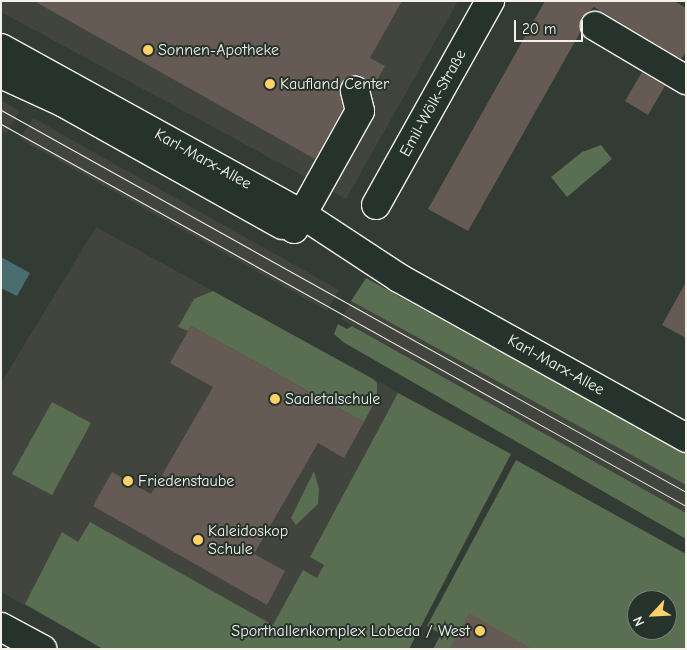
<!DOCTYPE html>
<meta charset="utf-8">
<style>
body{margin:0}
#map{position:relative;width:687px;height:650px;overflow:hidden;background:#333b35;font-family:"Comic Neue",sans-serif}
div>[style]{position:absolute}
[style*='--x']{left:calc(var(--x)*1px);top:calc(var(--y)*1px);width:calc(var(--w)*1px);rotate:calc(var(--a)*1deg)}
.built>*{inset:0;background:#42443e}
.green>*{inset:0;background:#5a6e51}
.water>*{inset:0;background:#4a6d70}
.building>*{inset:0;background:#665a54}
.roads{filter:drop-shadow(1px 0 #f4f1e8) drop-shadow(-1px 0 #f4f1e8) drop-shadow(0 1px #f4f1e8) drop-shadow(0 -1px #f4f1e8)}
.minor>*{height:28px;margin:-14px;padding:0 14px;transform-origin:14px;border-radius:14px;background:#26332d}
.tram>*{height:1px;margin:-0.5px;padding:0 0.5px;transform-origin:0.5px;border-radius:0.5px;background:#f4f1e8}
.dots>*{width:14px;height:14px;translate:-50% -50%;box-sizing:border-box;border:2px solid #26332d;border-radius:50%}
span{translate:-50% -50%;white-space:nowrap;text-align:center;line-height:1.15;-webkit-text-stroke:4px #26332d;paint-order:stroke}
.poi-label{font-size:16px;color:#f4f1e8}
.left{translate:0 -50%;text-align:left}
.right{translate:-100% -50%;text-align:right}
.street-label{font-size:16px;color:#f4f1e8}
.frame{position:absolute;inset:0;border:2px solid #f4f1e8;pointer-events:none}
.north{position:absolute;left:627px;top:590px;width:50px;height:50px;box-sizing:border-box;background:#26332d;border:1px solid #787f78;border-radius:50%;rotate:245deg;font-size:14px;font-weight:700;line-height:20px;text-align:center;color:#f4f1e8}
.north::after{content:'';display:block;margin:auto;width:18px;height:22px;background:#ffd166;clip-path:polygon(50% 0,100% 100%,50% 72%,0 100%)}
.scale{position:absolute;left:514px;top:20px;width:69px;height:22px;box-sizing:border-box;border:2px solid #f4f1e8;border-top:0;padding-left:6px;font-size:15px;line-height:18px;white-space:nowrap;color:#f4f1e8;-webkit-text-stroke:4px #26332d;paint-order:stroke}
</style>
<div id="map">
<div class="built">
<div style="clip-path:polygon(1px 1px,458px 1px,346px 199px,1px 12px)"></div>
<div style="clip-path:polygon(1px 100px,20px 111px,6px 134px,1px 131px)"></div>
<div style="clip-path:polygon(33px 118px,339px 290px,327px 311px,20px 139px)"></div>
<div style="clip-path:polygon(96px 227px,511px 454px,409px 649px,103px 649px,1px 592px,1px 383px)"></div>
<div style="clip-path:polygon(351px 301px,686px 485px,686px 513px,341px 319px)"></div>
</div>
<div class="green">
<div style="clip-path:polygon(601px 145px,612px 159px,567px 197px,551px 177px,582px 152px)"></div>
<div style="clip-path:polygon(366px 278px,686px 454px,686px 485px,351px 301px)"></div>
<div style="clip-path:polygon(213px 291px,373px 379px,377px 383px,377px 397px,364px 422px,191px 326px,188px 331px,178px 327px,194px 299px)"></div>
<div style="clip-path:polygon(338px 324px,347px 329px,352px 326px,686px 513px,686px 539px,343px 342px,334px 334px)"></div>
<div style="clip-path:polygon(398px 393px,511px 454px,409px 649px,103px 649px,25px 604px,62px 532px,78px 542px,90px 522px,273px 625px,303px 570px,317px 578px,324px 565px,310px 557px)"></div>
<div style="clip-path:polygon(52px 402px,91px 423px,52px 495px,12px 474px)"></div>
<div style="clip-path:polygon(evenodd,516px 460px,686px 554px,686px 649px,433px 649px,441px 634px,427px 626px,516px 460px,637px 600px,667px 600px,667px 630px,637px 630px,637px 600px)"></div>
<div style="clip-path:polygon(314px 471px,319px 489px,318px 504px,296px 525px,291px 518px)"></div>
</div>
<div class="water">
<div style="clip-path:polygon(1px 257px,30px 273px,17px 296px,1px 288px)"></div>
</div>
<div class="building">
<div style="clip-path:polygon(34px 1px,402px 1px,370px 58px,385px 66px,373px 87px,359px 76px,344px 80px,340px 87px,343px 109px,315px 159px)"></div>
<div style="clip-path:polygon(545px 1px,674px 1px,686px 8px,686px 52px,681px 59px,594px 7px,587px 13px,581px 18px,581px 31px,468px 231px,428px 209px)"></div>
<div style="clip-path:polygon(642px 72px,665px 86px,648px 115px,625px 101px)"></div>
<div style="clip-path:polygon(686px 282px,686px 338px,662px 325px)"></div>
<div style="clip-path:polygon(191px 326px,364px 422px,344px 458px,318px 443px,254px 554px,285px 571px,267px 605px,93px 506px,112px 472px,151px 494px,213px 387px,170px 363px)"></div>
<div style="clip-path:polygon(469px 613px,532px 649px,449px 649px)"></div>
</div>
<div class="roads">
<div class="minor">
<div style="--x:595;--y:26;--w:106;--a:30.7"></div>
<div style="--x:1;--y:48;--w:345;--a:28.9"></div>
<div style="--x:303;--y:215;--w:115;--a:33.3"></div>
<div style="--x:399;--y:278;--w:329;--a:29.1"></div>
<div style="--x:1;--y:74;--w:69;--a:24.7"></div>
<div style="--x:64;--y:103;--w:250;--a:29.2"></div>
<div style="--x:376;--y:205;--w:234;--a:-60.8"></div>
<div style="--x:294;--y:229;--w:135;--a:-60.8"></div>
<div style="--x:360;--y:111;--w:21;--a:-104"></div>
<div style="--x:1;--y:627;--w:47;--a:28.2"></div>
</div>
</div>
<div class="tram">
<div style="--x:1;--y:110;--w:784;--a:29.15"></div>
<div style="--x:1;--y:124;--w:784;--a:29.15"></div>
</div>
<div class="dots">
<div style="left:148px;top:50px;background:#ffd166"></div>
<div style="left:270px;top:84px;background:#ffd166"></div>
<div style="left:275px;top:399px;background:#ffd166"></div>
<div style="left:128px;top:481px;background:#ffd166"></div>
<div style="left:198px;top:540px;background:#ffd166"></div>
<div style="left:480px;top:631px;background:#ffd166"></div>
</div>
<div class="poi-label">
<span class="left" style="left:158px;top:50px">Sonnen-Apotheke</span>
<span class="left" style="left:280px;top:84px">Kaufland Center</span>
<span class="left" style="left:285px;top:399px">Saaletalschule</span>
<span class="left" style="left:138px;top:481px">Friedenstaube</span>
<span class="left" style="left:208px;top:540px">Kaleidoskop<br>Schule</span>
<span class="right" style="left:470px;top:631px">Sporthallenkomplex Lobeda / West</span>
</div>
<div class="street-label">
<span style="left:433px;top:103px;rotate:-61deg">Emil-Wölk-Straße</span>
<span style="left:203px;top:159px;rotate:29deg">Karl-Marx-Allee</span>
<span style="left:556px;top:365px;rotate:29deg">Karl-Marx-Allee</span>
</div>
<div class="frame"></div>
<div class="north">N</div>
<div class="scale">20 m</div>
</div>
